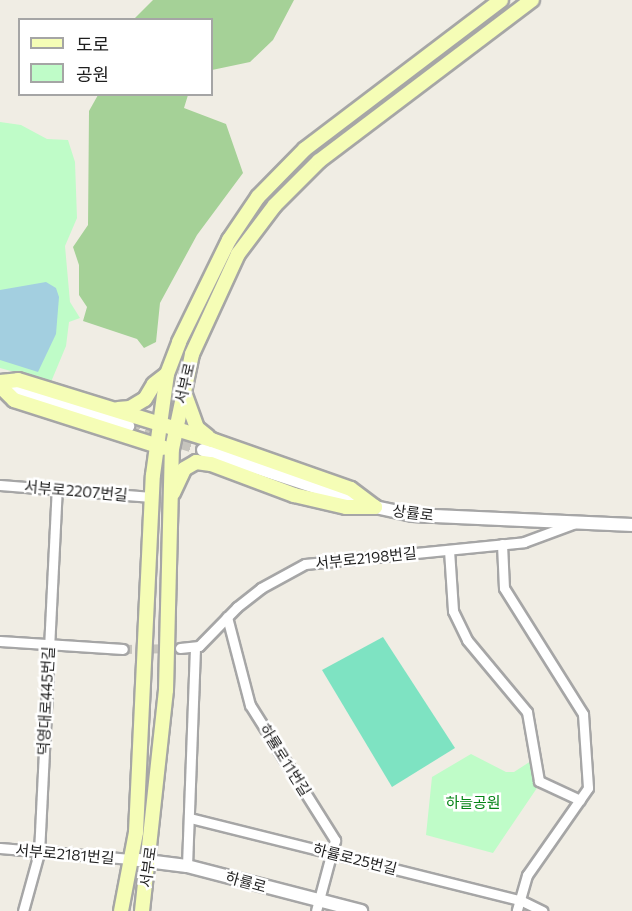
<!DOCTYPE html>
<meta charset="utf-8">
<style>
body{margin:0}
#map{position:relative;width:632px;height:911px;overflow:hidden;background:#f0ede4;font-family:Commissioner,"Noto Sans KR",sans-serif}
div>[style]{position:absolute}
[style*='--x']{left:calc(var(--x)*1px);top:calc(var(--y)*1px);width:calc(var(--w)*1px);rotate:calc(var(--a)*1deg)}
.forest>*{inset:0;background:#a5d197}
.park>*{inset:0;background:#bffcc8}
.pitch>*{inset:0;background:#7ee3c2}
.water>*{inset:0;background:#a3cfe0}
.minor-tunnel>*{height:9px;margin-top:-4.5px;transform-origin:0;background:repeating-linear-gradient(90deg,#c6c4bd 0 9px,transparent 0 13.5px)}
.tertiary-tunnel>*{height:12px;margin-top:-6px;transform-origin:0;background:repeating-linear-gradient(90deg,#c6c4bd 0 12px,transparent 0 18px)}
.roads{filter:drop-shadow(2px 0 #a6a6a6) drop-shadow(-2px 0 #a6a6a6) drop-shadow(0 2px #a6a6a6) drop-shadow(0 -2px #a6a6a6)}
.minor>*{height:9px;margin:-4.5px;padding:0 4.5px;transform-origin:4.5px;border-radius:4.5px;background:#fff}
.tertiary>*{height:12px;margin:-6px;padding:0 6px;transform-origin:6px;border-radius:6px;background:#fff}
.secondary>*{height:14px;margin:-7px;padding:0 7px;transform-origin:7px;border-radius:7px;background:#f5fdb6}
span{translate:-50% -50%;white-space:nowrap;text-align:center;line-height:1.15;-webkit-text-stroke:5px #fff;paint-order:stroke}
.street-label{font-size:15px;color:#1f1f1f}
.park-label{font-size:15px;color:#068417}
.legend{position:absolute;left:18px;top:18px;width:195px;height:78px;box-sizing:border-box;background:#fff;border:2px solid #a5a5a5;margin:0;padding:8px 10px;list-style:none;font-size:18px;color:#1f1f1f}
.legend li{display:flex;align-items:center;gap:12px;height:30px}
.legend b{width:30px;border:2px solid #a5a5a5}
</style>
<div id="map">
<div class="forest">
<div style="clip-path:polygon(153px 0,294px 0,273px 40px,250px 62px,212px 70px,212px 20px,134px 19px)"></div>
<div style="clip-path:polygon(98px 95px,188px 95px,184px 108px,226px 124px,243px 173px,197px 235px,160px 303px,156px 342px,144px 348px,137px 339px,83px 321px,87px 307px,79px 295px,79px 265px,73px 247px,88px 225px,89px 111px)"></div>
</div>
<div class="park">
<div style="clip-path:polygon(0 122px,21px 125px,47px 139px,68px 140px,75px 162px,77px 218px,65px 246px,70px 302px,80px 318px,69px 322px,66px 346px,51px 382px,0 368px)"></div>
<div style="clip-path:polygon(471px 754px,506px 772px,514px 772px,531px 761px,539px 785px,493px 853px,426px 835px,432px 777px)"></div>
</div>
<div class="pitch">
<div style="clip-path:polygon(383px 637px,455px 748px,392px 787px,322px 670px)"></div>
</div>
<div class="water">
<div style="clip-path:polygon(46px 282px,56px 288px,59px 297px,56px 334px,38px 372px,0 360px,0 290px)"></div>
</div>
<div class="minor-tunnel">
<div style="--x:123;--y:649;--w:57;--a:-1"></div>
</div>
<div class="tertiary-tunnel">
<div style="--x:128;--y:426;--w:79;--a:17.7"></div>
</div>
<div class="roads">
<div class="minor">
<div style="--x:0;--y:485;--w:152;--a:4.5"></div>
<div style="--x:502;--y:544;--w:44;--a:87.4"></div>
<div style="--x:504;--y:588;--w:149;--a:57.9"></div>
<div style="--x:583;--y:714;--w:74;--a:86.1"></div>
<div style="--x:588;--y:788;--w:106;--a:125"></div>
<div style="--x:527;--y:875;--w:37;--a:106"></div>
<div style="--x:449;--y:550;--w:61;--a:86.2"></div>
<div style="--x:453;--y:611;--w:32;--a:64"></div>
<div style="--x:467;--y:640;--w:94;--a:50.2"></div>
<div style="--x:527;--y:712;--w:70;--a:80.1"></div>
<div style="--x:539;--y:781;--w:45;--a:24.9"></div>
<div style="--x:227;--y:617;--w:91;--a:75.4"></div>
<div style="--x:250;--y:705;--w:160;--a:57.8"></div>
<div style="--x:335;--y:840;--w:73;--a:105"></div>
<div style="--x:0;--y:641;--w:123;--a:3.7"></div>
<div style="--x:180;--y:648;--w:19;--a:-6"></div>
<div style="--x:199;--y:646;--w:54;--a:-45.7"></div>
<div style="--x:237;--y:607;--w:31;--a:-38"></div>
<div style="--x:261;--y:588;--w:50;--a:-28.6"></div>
<div style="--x:305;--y:564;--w:220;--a:-5.7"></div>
<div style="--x:524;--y:542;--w:54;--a:-20.4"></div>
<div style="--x:190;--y:818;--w:340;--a:14"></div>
<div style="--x:520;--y:900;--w:25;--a:26"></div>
<div style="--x:0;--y:848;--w:131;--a:4.8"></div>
<div style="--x:187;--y:866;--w:218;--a:-87.9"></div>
<div style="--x:23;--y:911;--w:60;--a:-74.6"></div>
<div style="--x:39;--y:853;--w:364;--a:-87.2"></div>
</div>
<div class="tertiary">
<div style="--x:0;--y:384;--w:135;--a:18.2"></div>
<div style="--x:203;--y:450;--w:181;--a:18.3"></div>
<div style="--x:375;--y:507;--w:39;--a:12"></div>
<div style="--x:413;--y:515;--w:219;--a:2.6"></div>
<div style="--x:131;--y:859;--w:56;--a:7.1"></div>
<div style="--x:187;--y:866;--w:180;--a:14.5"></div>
</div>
<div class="secondary">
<div style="--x:0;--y:382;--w:18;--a:-6"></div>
<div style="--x:18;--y:380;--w:203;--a:17.2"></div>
<div style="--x:212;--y:440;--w:147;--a:19.4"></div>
<div style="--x:351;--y:489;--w:30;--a:37"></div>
<div style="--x:0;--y:386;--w:20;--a:45"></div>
<div style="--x:14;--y:400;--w:157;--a:17.7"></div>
<div style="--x:185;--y:395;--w:35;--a:70"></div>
<div style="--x:197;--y:428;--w:14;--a:39"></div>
<div style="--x:118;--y:409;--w:12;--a:-5"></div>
<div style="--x:130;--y:408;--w:17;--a:-31"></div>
<div style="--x:145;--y:399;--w:17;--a:-59"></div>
<div style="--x:154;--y:384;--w:16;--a:-38"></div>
<div style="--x:173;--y:493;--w:26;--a:-65"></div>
<div style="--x:184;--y:469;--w:14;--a:-30"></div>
<div style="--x:196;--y:462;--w:15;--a:8"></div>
<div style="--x:211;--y:464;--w:89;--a:20.5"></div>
<div style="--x:294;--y:495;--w:53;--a:13"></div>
<div style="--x:346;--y:507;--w:29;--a:0"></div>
<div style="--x:121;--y:911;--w:80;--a:-79.2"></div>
<div style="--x:136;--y:832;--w:357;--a:-87.3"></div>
<div style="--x:153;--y:475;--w:102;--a:-82.1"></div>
<div style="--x:167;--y:374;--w:34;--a:-69"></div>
<div style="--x:179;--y:342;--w:114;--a:-63.9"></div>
<div style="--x:229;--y:240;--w:52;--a:-56"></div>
<div style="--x:258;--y:197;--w:67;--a:-45.6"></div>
<div style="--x:305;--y:149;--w:246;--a:-37.2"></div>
<div style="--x:142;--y:911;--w:222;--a:-83.8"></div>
<div style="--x:166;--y:690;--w:241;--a:-88.6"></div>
<div style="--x:172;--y:449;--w:97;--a:-78.1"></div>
<div style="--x:192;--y:354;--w:110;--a:-65.3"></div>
<div style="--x:238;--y:254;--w:61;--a:-52.9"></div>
<div style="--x:275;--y:205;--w:62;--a:-45"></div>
<div style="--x:319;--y:161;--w:267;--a:-37.1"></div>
</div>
</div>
<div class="street-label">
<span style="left:185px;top:383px;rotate:-77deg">서부로</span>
<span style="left:76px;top:491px;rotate:5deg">서부로2207번길</span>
<span style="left:413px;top:513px;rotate:7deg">상률로</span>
<span style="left:366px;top:558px;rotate:-6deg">서부로2198번길</span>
<span style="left:46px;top:701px;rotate:-87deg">덕영대로445번길</span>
<span style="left:285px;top:760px;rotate:58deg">하률로11번길</span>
<span style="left:65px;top:854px;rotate:5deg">서부로2181번길</span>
<span style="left:355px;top:859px;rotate:14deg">하률로25번길</span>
<span style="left:148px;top:867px;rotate:-82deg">서부로</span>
<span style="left:246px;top:882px;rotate:15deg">하률로</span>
</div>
<div class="park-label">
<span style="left:473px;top:803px">하늘공원</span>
</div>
<ul class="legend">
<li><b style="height:8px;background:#f5fdb6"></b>도로</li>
<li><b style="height:16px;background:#bffcc8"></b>공원</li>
</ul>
</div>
